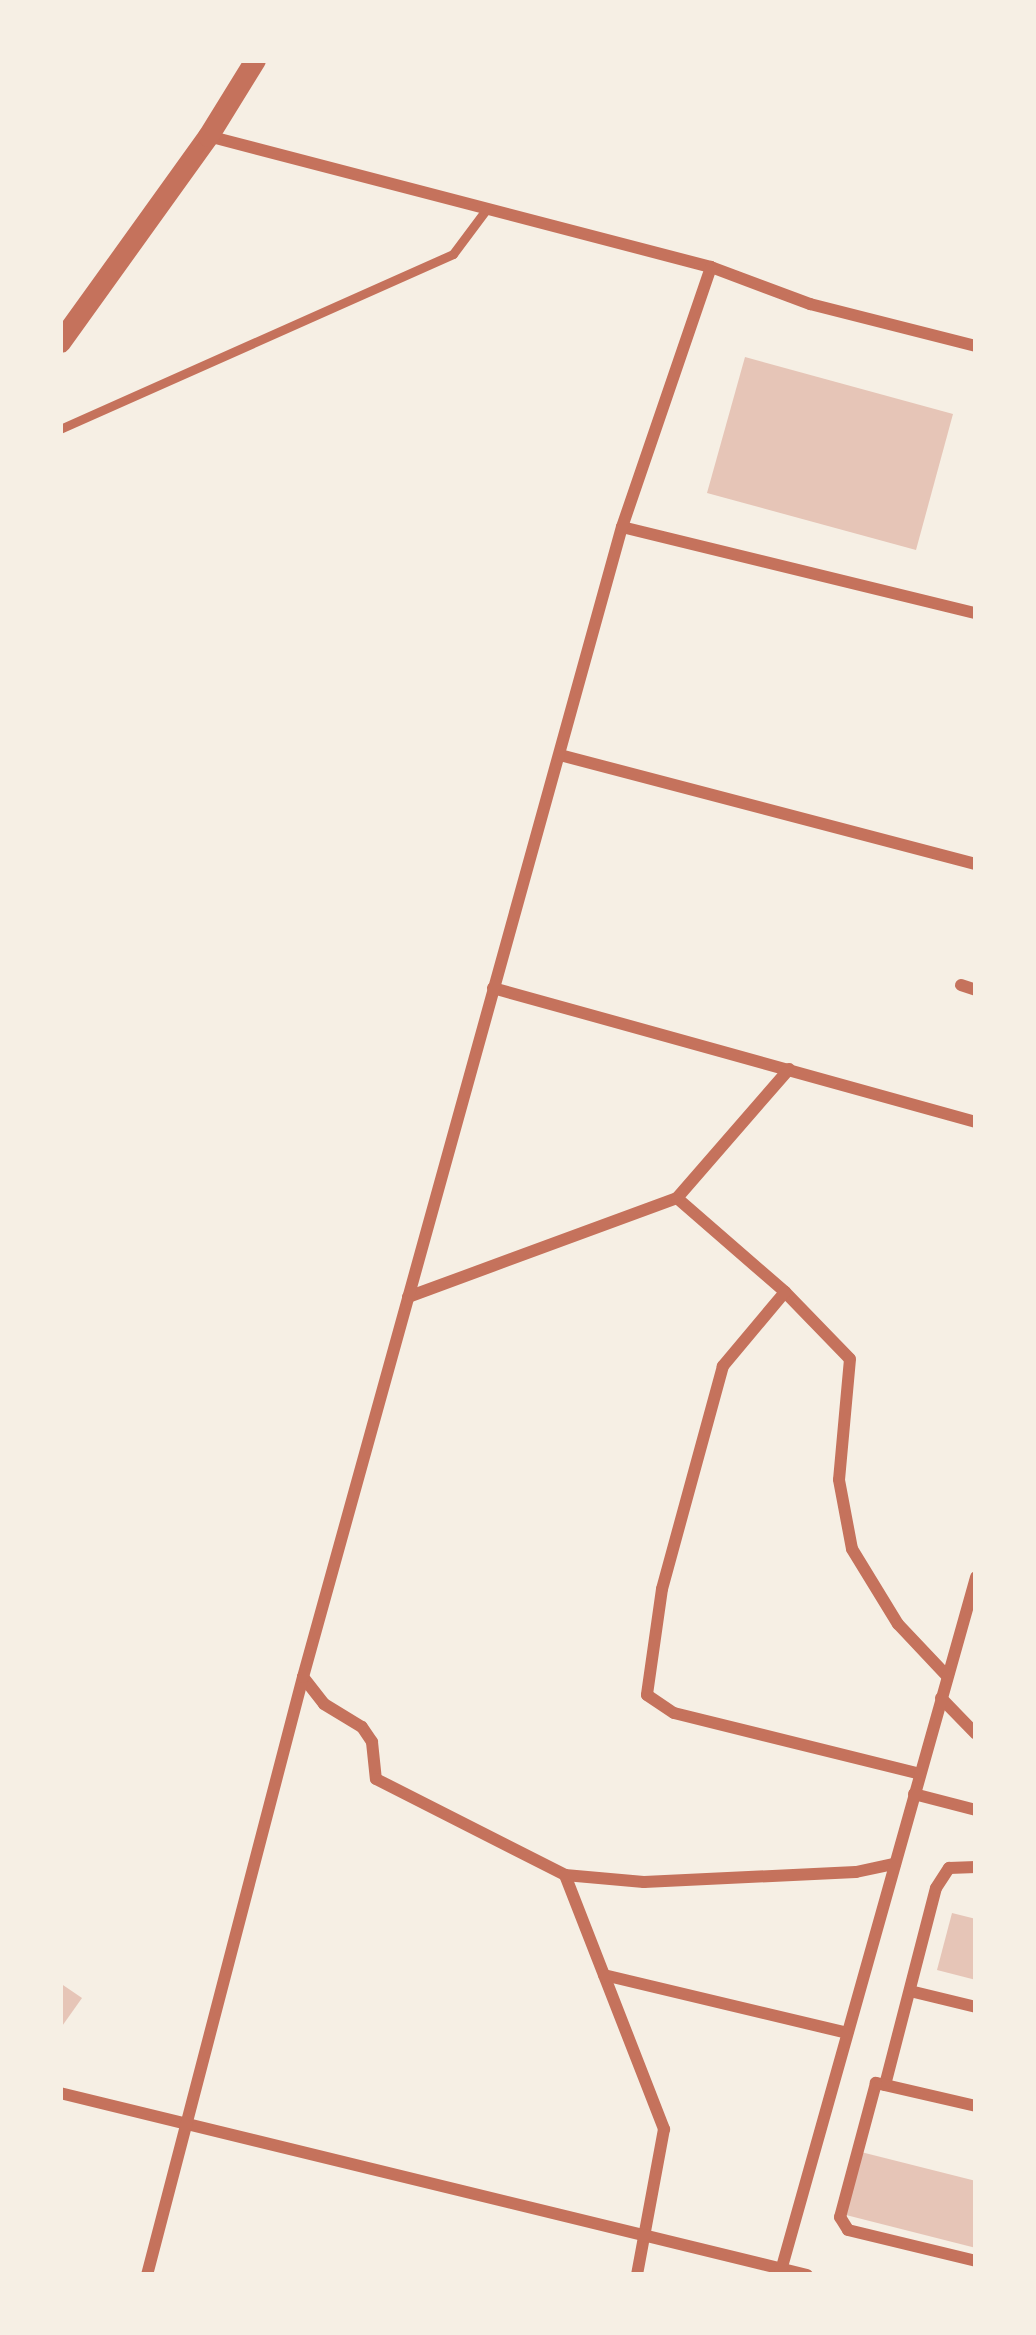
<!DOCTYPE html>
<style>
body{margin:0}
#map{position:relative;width:1036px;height:2335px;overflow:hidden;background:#f6efe4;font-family:"Varela Round",sans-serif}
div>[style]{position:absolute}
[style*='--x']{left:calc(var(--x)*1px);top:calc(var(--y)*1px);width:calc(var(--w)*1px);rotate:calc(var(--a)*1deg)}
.building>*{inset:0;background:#e6c5b7}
.service>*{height:9px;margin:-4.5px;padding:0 4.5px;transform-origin:4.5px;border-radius:4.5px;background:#c5725c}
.minor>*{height:12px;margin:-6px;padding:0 6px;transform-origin:6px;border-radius:6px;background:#c5725c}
.tertiary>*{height:21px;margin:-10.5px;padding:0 10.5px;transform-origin:10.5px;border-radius:10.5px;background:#c5725c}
span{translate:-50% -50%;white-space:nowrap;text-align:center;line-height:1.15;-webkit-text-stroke:9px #f6efe4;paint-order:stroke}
.frame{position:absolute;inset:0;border:63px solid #f6efe4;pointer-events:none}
</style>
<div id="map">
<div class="building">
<div style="clip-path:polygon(745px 357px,953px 414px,916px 550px,707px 493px)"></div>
<div style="clip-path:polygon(952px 1913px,976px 1919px,976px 1980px,937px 1970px)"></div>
<div style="clip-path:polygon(60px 1983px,82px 1998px,60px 2029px)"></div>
<div style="clip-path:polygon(861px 2152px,976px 2181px,976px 2248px,846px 2215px)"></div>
</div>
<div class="service">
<div style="--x:60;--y:429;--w:430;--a:-24"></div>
<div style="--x:453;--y:254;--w:54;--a:-53.3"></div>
</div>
<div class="minor">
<div style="--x:208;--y:136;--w:520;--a:14.6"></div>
<div style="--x:711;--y:267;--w:106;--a:20.5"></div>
<div style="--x:810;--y:304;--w:171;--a:14.2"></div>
<div style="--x:622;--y:527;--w:364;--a:13.7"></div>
<div style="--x:560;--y:755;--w:430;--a:14.7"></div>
<div style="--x:961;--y:985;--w:16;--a:18"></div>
<div style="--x:493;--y:988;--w:501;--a:15.51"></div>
<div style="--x:677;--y:1198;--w:143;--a:41"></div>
<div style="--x:785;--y:1292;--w:93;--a:45.9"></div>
<div style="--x:850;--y:1359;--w:121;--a:95.2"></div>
<div style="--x:839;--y:1480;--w:70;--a:79.3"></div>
<div style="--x:852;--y:1549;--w:88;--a:58.5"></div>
<div style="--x:898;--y:1624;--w:70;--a:46.7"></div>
<div style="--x:785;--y:1292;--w:97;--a:130"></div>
<div style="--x:723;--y:1366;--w:231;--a:105.3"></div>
<div style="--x:662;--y:1589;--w:107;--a:98.1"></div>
<div style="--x:647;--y:1695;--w:32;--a:34"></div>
<div style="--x:674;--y:1713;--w:253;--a:13.9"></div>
<div style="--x:408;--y:1297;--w:287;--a:-20.2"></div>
<div style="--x:677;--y:1198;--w:171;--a:-49"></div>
<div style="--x:303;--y:1677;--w:34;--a:52"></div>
<div style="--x:324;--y:1704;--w:44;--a:31.2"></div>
<div style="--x:362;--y:1727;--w:18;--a:56"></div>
<div style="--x:372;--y:1742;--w:37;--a:84"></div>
<div style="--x:376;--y:1779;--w:212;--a:26.9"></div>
<div style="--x:565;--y:1875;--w:273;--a:68.7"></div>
<div style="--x:664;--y:2129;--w:148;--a:100.5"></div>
<div style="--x:941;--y:1698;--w:50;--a:45.8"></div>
<div style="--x:914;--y:1794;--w:64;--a:14.5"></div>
<div style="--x:565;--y:1875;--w:79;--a:5.1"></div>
<div style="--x:644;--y:1882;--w:212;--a:-2.7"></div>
<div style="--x:856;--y:1872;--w:40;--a:-12"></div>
<div style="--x:604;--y:1975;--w:250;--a:13.4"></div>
<div style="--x:910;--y:1991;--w:68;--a:13.6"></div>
<div style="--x:885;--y:2085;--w:203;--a:-75.5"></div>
<div style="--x:936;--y:1888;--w:24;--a:-57"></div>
<div style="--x:949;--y:1868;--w:27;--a:-2"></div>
<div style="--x:60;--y:2093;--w:769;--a:13.69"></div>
<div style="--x:976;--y:2106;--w:103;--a:-167"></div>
<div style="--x:876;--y:2083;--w:139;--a:105"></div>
<div style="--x:840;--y:2217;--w:15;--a:58"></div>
<div style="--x:848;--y:2230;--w:132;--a:13.6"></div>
<div style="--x:780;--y:2274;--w:724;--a:-74.29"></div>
<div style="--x:147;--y:2275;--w:618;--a:-75.38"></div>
<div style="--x:303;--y:1677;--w:1193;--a:-74.5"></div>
<div style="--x:622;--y:527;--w:275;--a:-71.1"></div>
</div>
<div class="tertiary">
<div style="--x:60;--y:342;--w:254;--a:-54.3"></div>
<div style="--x:208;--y:136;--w:89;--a:-58.3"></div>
</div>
<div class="frame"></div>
</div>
